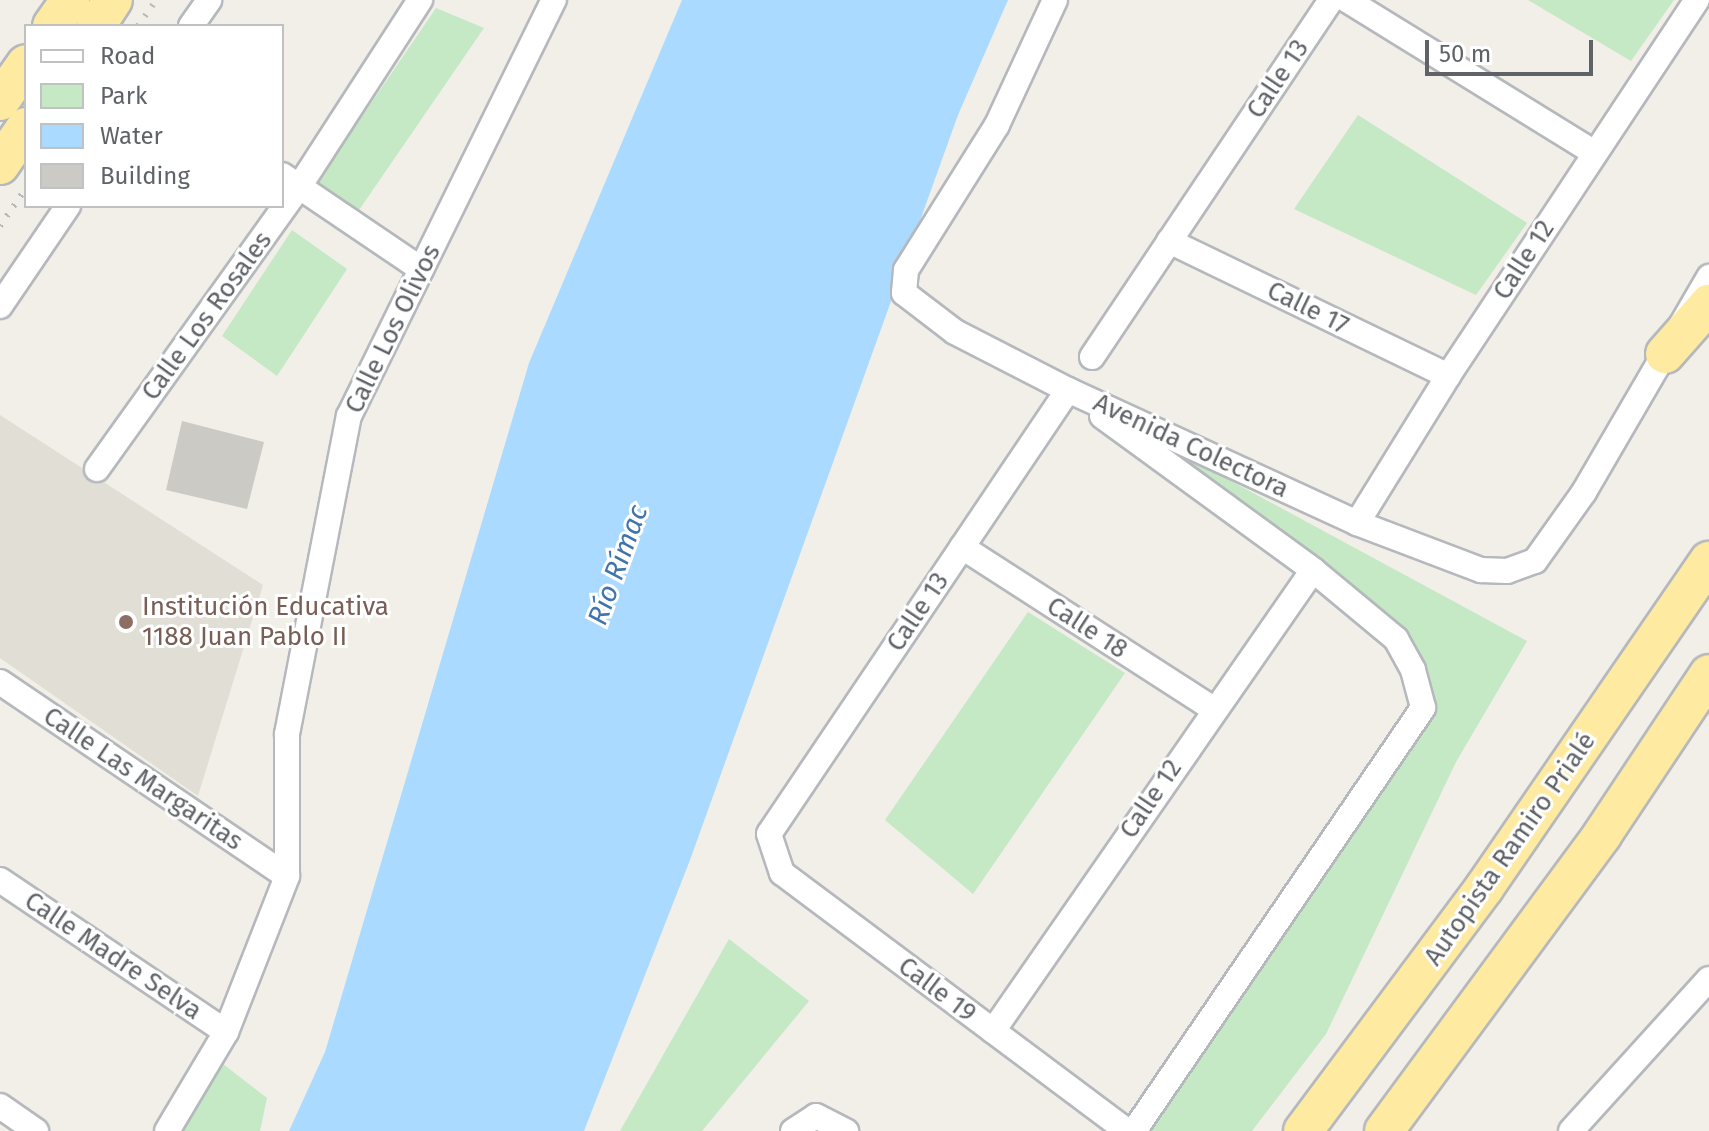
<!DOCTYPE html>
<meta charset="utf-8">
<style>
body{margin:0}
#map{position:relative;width:1709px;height:1131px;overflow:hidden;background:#f1efe8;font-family:"Fira Sans",sans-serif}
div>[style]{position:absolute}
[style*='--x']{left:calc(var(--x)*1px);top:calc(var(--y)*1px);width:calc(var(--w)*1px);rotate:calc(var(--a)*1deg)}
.education>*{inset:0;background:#e1ded6}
.green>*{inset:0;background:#c5e8c5}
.water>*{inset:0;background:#aadaff}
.building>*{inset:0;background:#cccac5}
.roads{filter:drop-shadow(2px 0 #b5b8bc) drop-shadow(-2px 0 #b5b8bc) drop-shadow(0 2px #b5b8bc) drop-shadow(0 -2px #b5b8bc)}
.minor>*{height:24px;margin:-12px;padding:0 12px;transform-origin:12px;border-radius:12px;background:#fff}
.trunk>*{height:38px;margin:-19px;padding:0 19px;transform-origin:19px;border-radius:19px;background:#feeaa1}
.rail>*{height:6px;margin-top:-3px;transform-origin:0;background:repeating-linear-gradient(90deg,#b6b7b8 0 2px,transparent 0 12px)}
.dots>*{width:22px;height:22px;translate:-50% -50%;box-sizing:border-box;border:4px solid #fff;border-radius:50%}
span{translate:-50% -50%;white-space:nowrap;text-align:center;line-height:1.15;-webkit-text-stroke:6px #fff;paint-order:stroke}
.street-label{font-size:26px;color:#5f6368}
.education-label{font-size:26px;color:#785e54}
.left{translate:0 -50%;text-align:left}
.water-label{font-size:28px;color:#4174aa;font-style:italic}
.legend{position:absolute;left:24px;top:24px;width:260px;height:184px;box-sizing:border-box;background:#fff;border:2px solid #bfc1c3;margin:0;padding:10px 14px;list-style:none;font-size:24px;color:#5f6368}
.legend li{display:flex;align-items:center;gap:16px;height:40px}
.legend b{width:40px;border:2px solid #bfc1c3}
.scale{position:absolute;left:1425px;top:40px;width:168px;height:36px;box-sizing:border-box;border:4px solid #5f6368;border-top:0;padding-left:10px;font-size:24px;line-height:28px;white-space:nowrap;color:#5f6368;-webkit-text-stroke:6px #fff;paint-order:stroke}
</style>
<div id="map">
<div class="education">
<div style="clip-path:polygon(0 415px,263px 585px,198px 796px,0 658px)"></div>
</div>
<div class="green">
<div style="clip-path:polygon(1528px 0,1674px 0,1631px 61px)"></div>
<div style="clip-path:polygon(436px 8px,484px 28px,357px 213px,316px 184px)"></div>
<div style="clip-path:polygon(1358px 115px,1527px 223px,1476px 295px,1294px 209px)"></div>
<div style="clip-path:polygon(292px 230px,347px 269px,277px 376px,222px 336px)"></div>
<div style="clip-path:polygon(1146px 435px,1527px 641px,1456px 762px,1326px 1034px,1252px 1131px,1147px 1131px,1412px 748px,1432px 708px,1421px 669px)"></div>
<div style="clip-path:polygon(1028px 612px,1125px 673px,973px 894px,885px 820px)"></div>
<div style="clip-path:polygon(729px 939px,809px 1001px,702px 1131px,620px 1131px)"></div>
<div style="clip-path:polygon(218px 1060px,267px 1098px,260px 1131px,176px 1131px)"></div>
</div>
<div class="water">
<div style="clip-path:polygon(682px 0,1008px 0,958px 115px,690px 860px,584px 1131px,289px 1131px,325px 1052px,529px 363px)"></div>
</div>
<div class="building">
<div style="clip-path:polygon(182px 421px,264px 442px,247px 509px,166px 490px)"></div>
</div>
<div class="roads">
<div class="minor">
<div style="--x:1055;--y:0;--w:138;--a:114.9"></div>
<div style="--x:997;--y:125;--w:171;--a:122.1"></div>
<div style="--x:906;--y:270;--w:23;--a:95"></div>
<div style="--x:904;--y:293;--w:64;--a:37.4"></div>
<div style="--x:955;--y:332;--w:127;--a:27.2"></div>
<div style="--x:1068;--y:390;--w:318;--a:24.7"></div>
<div style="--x:1357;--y:523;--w:133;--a:20.8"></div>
<div style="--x:1481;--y:570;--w:26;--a:2"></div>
<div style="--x:1507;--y:571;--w:30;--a:-20"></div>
<div style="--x:1535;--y:561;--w:85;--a:-54.6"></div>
<div style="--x:1584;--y:492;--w:249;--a:-59.8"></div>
<div style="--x:1347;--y:0;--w:291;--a:31.7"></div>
<div style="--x:191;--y:26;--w:32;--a:-55"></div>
<div style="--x:282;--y:175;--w:168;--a:34.1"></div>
<div style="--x:1169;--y:241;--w:310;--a:25.8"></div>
<div style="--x:0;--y:306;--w:121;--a:-55.8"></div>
<div style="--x:1092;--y:357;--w:430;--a:-56.2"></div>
<div style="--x:1068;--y:390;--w:535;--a:123.96"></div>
<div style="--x:769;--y:834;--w:41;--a:71.6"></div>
<div style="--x:782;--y:873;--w:431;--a:36.8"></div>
<div style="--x:1102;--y:416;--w:261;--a:36.1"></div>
<div style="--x:1313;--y:570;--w:108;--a:39.7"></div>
<div style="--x:1396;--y:639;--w:35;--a:61"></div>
<div style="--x:1413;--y:670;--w:39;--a:75"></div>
<div style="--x:1423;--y:708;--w:512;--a:124.34"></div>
<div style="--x:97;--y:469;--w:347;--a:-54.4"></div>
<div style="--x:299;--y:187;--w:223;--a:-57.1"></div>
<div style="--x:1357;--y:523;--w:173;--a:-58.2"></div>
<div style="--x:1448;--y:376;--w:451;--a:-56.5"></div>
<div style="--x:962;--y:547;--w:297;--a:32.8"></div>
<div style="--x:0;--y:682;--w:346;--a:34.1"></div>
<div style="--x:0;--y:880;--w:272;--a:33.9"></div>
<div style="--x:993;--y:1031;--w:561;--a:-55.23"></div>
<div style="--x:0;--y:1106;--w:44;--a:34.8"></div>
<div style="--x:167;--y:1131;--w:115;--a:-59.2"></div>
<div style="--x:226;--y:1032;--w:168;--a:-68.6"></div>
<div style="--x:287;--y:876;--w:142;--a:-90"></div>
<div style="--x:287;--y:734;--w:324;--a:-79"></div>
<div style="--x:349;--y:416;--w:464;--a:-63.8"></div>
<div style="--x:793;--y:1131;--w:27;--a:-33"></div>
<div style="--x:816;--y:1116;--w:34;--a:27"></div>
<div style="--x:1571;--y:1131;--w:205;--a:-47.8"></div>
</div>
<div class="trunk">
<div style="--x:52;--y:26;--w:32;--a:-55"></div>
<div style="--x:96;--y:26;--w:31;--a:-57"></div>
<div style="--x:0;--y:101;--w:45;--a:-54.9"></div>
<div style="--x:0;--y:165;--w:46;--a:-55.6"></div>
<div style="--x:1665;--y:354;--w:67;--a:-48.7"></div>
<div style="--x:1303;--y:1131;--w:303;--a:-53.3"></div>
<div style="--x:1484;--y:888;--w:397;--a:-55.5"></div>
<div style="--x:1384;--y:1131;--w:368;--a:-53.6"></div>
<div style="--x:1602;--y:835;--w:193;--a:-56.4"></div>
</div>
</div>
<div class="rail">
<div style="--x:138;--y:26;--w:32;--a:-55"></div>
<div style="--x:0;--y:226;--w:46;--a:-55.6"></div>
</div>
<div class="dots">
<div style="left:126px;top:622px;background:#8d6e63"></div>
</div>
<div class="street-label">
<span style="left:1278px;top:79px;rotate:-56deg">Calle 13</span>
<span style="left:1524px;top:260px;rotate:-57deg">Calle 12</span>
<span style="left:1308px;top:308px;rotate:26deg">Calle 17</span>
<span style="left:207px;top:316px;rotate:-54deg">Calle Los Rosales</span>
<span style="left:393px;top:329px;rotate:-64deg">Calle Los Olivos</span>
<span style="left:1191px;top:446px;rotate:25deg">Avenida Colectora</span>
<span style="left:918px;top:612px;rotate:-56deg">Calle 13</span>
<span style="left:1087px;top:628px;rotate:33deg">Calle 18</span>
<span style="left:143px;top:779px;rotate:34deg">Calle Las Margaritas</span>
<span style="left:1151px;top:799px;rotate:-56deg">Calle 12</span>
<span style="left:1510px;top:849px;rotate:-55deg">Autopista Ramiro Prialé</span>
<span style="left:113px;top:956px;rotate:34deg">Calle Madre Selva</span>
<span style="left:937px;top:990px;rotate:37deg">Calle 19</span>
</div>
<div class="education-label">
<span class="left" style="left:142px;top:622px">Institución Educativa<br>1188 Juan Pablo II</span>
</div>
<div class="water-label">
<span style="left:618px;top:565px;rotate:-70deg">Río Rímac</span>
</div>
<ul class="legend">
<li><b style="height:10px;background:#fff"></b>Road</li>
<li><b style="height:22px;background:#c5e8c5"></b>Park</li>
<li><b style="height:22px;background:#aadaff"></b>Water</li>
<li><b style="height:22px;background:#cccac5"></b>Building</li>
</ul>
<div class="scale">50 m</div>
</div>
